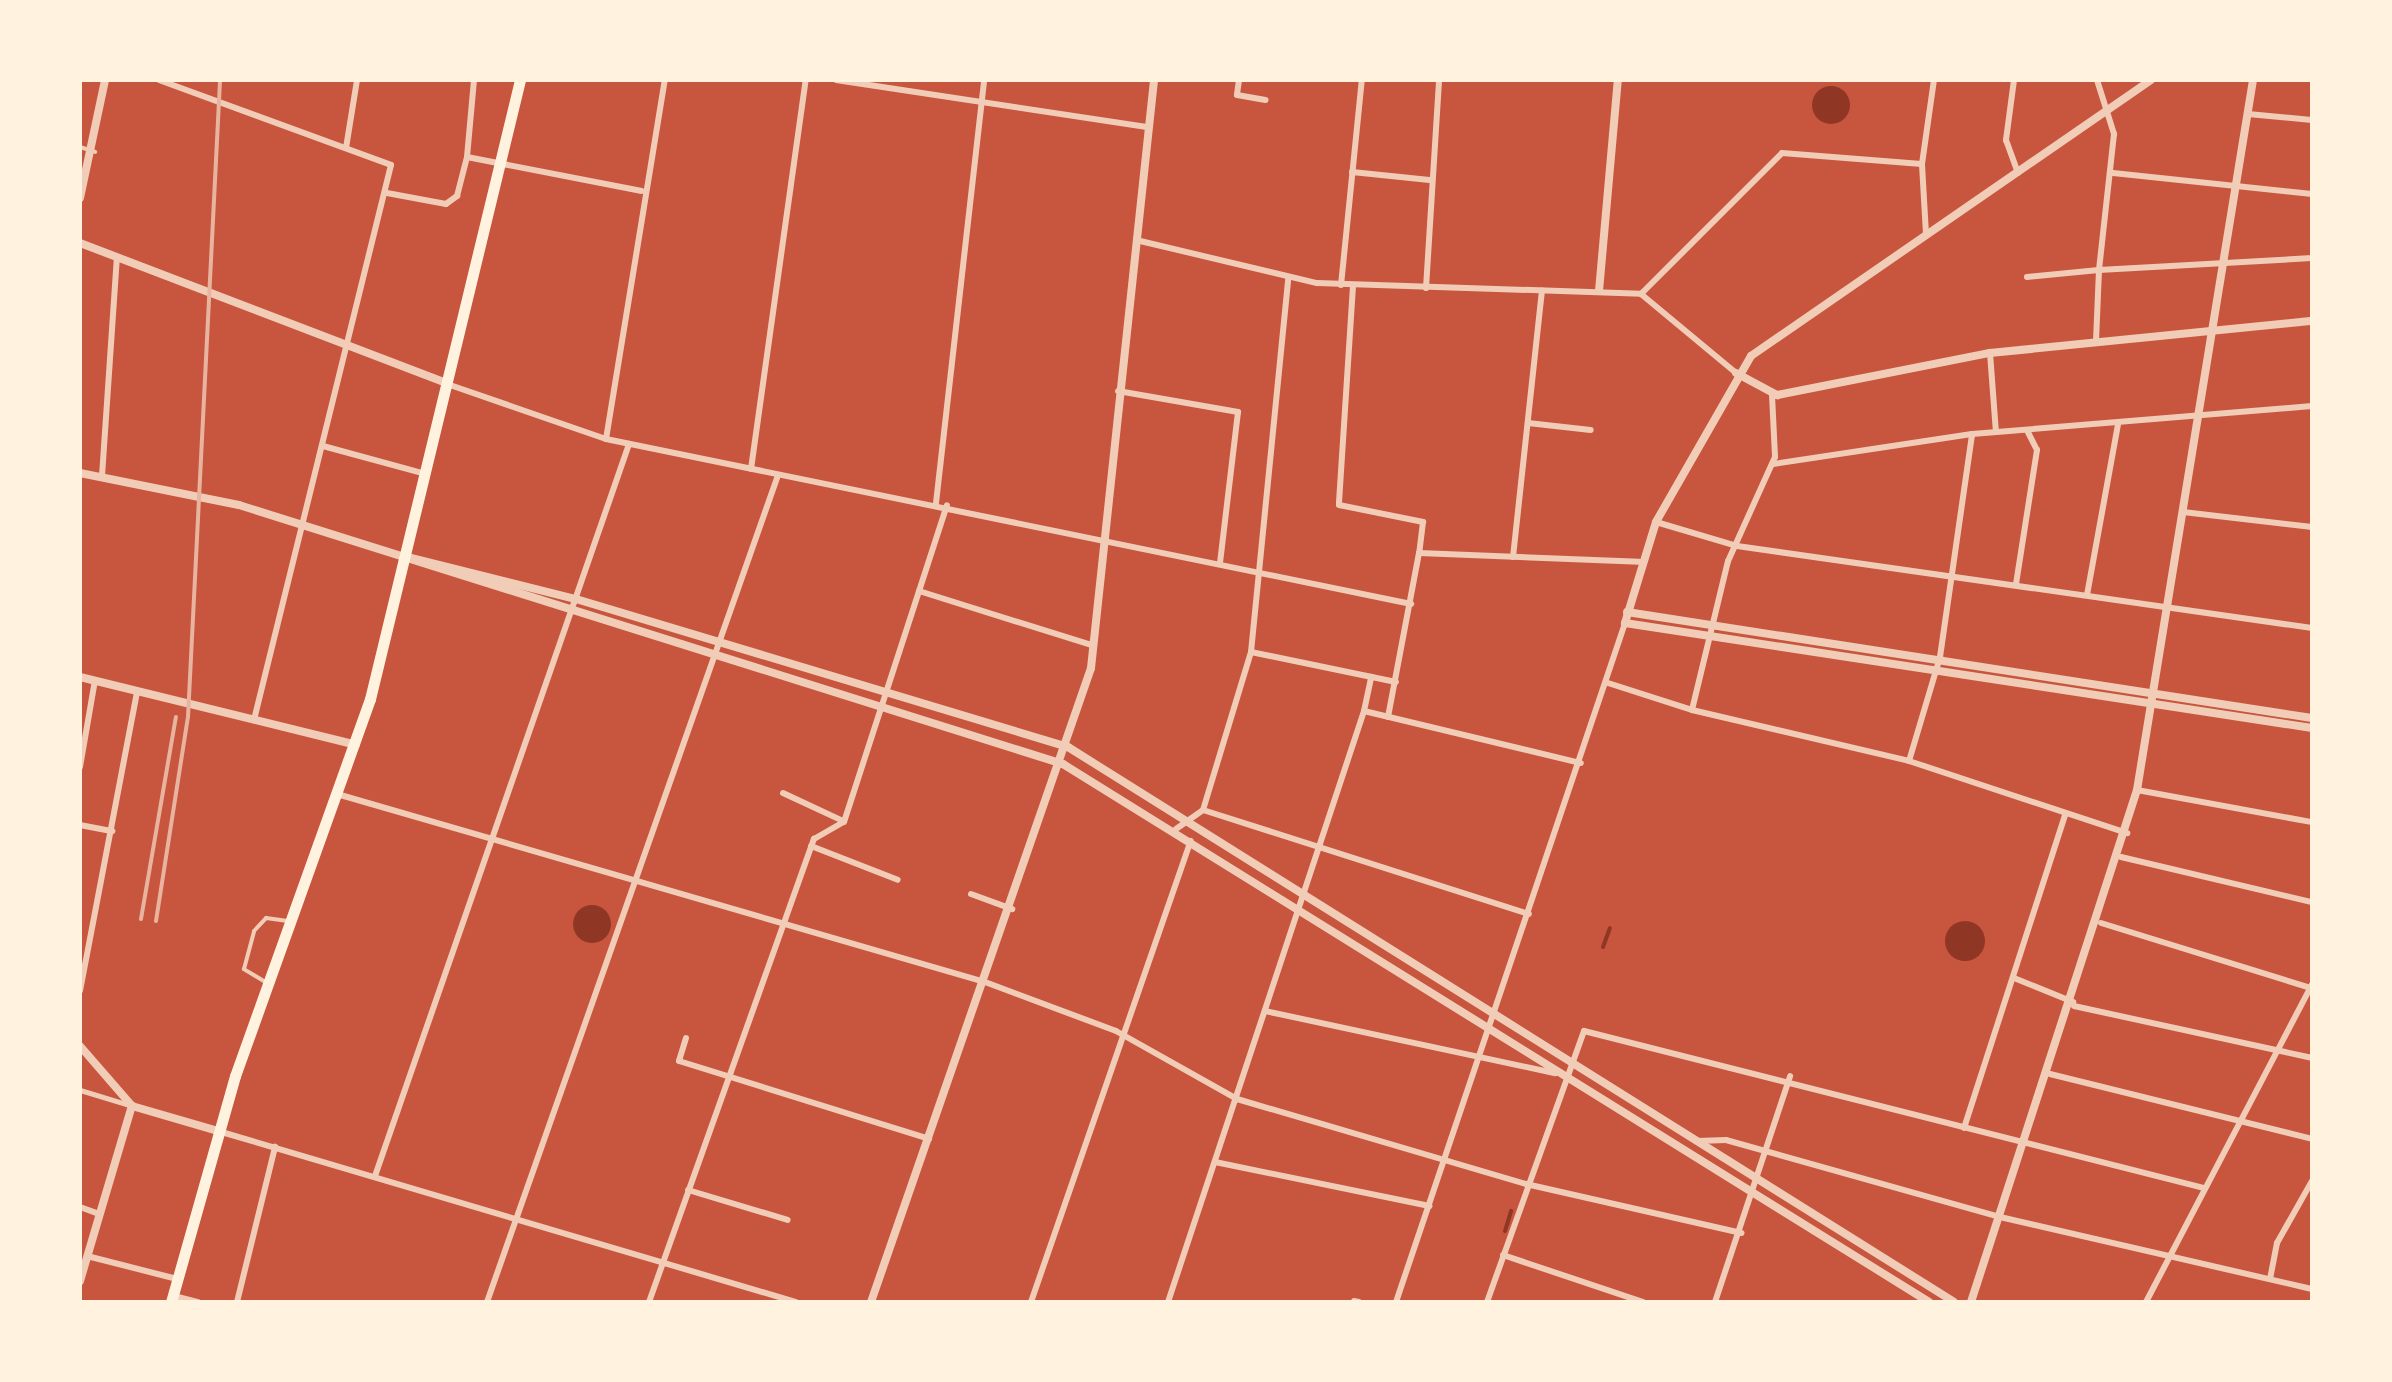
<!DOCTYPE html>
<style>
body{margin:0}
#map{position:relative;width:2392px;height:1382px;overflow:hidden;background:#c8553d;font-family:"Public Sans",sans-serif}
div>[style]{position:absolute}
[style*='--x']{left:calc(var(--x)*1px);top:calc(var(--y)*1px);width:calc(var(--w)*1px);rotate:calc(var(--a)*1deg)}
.water>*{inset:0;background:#8f3625}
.round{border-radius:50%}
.stream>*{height:4px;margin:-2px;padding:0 2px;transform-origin:2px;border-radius:2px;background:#8f3625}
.service>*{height:4px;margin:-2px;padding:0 2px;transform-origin:2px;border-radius:2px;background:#f1ccb7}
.pedestrian>*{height:5px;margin:-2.5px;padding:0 2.5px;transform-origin:2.5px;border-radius:2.5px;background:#f1ccb7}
.minor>*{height:6px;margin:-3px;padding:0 3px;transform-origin:3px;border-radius:3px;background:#f1ccb7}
.tertiary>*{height:8px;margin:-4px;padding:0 4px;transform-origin:4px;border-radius:4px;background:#f1ccb7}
.trunk>*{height:11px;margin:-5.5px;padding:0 5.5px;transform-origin:5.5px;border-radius:5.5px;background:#fff3e0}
.rail>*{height:4px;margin:-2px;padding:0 2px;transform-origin:2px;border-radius:2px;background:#e9b49f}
span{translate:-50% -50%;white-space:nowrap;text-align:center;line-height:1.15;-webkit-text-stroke:8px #fff3e0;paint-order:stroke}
.frame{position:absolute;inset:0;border:82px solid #fff3e0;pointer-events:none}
</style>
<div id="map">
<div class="water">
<div class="round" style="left:1812px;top:86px;width:38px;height:38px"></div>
<div class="round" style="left:573px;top:905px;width:38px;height:38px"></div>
<div class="round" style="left:1945px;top:921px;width:40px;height:40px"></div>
</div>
<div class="stream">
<div style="--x:1603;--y:947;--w:20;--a:-70"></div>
<div style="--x:1505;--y:1231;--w:21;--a:-73"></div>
</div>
<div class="service">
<div style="--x:80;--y:147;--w:16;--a:18"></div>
<div style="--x:267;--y:983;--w:27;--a:-149"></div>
<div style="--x:244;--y:969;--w:39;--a:-75"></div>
<div style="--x:254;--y:931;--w:18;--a:-47"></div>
<div style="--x:266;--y:918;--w:22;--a:8"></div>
</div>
<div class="pedestrian">
<div style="--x:80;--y:1090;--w:51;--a:17"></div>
</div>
<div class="minor">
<div style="--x:159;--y:80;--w:247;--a:20.1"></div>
<div style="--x:391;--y:165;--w:572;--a:103.87"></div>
<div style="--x:836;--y:80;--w:316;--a:8.6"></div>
<div style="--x:1239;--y:80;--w:15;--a:98"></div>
<div style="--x:1237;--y:95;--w:29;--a:10"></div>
<div style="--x:2014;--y:80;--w:61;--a:97.6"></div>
<div style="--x:2006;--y:140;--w:35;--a:70"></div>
<div style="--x:2097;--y:80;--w:57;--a:72.5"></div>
<div style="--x:2114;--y:134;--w:137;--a:96.3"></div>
<div style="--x:2099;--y:270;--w:213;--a:-3.2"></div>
<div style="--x:2248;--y:114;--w:64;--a:5.4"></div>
<div style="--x:346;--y:148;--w:69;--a:-80.8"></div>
<div style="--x:467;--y:157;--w:77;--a:-84.8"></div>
<div style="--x:1352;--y:172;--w:78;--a:5.9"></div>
<div style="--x:2113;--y:173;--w:200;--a:6"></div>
<div style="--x:387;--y:193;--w:60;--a:10.6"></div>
<div style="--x:446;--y:204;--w:14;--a:-36"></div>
<div style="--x:457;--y:196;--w:40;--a:-75.6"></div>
<div style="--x:467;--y:157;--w:178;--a:11"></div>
<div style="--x:1926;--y:234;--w:70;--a:-93.3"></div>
<div style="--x:1922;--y:164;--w:85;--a:-81.9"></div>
<div style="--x:1136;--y:240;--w:186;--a:13.4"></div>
<div style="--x:1317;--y:283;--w:324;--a:1.9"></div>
<div style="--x:1641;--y:294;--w:124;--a:39.7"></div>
<div style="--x:2027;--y:277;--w:72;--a:-5.6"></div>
<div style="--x:2099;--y:270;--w:71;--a:92.4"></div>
<div style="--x:1341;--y:285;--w:206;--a:-84.2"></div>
<div style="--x:1353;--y:286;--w:219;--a:93.7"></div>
<div style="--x:1339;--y:505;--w:86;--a:11.4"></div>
<div style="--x:1423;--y:522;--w:31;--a:97"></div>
<div style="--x:1426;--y:288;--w:208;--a:-86.4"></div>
<div style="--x:1641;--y:294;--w:199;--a:-45"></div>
<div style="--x:1782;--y:153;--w:140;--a:4.5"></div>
<div style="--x:1990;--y:353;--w:79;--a:85.7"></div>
<div style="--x:450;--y:385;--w:165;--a:19.1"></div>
<div style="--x:606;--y:439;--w:822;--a:11.58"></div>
<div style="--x:1118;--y:391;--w:122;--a:9.9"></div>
<div style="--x:1238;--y:412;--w:151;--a:96.8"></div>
<div style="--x:1772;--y:395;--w:62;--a:87.2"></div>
<div style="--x:1775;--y:457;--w:114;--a:114.3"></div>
<div style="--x:1728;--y:561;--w:153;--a:103.6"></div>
<div style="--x:1692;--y:710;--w:223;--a:13.2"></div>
<div style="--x:1909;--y:761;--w:230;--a:18.3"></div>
<div style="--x:1528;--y:423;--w:63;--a:6.3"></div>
<div style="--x:606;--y:439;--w:364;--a:-80.7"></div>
<div style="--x:323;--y:446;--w:107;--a:15.2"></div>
<div style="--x:1773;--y:464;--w:201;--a:-8.6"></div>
<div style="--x:1972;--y:434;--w:341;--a:-4.7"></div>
<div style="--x:751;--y:469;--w:393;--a:-82"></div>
<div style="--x:102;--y:476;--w:220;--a:-86.1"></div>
<div style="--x:936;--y:503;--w:426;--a:-83.5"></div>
<div style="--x:2183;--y:512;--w:130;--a:6.6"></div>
<div style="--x:1656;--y:522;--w:84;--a:16.5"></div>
<div style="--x:1737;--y:546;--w:581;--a:8.12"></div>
<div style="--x:1513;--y:557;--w:268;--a:-83.8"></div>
<div style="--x:2016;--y:584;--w:136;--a:-81.1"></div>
<div style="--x:2037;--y:450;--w:22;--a:-117"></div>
<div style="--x:919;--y:591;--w:183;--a:17.4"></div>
<div style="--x:2087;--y:595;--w:174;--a:-79.7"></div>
<div style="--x:1251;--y:652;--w:148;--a:11.7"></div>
<div style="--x:1608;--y:683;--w:88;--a:17.8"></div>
<div style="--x:1364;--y:711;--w:35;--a:-78"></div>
<div style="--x:1388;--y:717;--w:167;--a:-79.3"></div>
<div style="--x:1419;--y:553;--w:220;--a:2.3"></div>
<div style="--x:1909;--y:761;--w:109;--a:-73.4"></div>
<div style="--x:1940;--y:657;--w:225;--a:-81.8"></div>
<div style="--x:80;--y:767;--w:88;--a:-80.2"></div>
<div style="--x:2137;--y:790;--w:178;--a:10.4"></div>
<div style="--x:783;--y:793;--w:66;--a:25"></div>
<div style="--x:337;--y:794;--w:675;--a:16.18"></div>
<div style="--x:985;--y:982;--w:140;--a:20.5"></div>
<div style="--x:1116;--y:1031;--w:139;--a:29.3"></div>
<div style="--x:1237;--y:1099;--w:301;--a:16.4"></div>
<div style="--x:1526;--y:1184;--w:221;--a:12.8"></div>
<div style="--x:1203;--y:810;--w:165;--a:-73.1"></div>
<div style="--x:1251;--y:652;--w:375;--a:-84.3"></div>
<div style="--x:80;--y:825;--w:33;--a:11"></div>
<div style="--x:1176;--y:829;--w:33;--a:-35"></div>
<div style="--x:1203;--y:810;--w:342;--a:17.7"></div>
<div style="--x:811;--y:846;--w:93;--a:21.3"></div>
<div style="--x:2121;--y:857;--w:196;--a:13.3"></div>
<div style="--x:971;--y:894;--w:44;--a:20.1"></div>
<div style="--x:2101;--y:923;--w:220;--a:17.2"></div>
<div style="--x:2014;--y:978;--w:64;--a:22.1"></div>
<div style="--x:80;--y:991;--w:305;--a:-79.2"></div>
<div style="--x:2074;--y:1006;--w:244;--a:12.3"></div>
<div style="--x:1265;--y:1011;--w:297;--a:12.1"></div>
<div style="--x:686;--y:1038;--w:24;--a:107"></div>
<div style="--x:679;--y:1061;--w:262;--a:17.3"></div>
<div style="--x:2050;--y:1074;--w:270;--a:13.9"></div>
<div style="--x:1964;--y:1128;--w:331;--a:-72.1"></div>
<div style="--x:218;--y:1131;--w:603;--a:16.48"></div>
<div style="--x:1697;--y:1141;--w:29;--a:-2"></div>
<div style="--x:1726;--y:1140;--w:285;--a:15.7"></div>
<div style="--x:2000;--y:1217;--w:320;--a:13"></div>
<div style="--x:1215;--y:1162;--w:219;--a:11.6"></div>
<div style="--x:375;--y:1176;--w:775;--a:-70.86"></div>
<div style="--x:688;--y:1190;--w:104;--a:16.7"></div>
<div style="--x:80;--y:1207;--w:20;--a:20"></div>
<div style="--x:1503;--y:1255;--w:148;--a:18.6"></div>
<div style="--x:87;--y:1256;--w:93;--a:14.3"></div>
<div style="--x:2270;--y:1279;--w:37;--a:-79"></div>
<div style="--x:2277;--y:1243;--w:71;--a:-60.6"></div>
<div style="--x:174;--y:1296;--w:25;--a:14"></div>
<div style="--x:1354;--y:1301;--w:5;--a:11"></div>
<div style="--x:237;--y:1302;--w:160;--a:-76.2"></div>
<div style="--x:487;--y:1302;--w:877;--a:-70.61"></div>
<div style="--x:649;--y:1302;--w:492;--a:-70.4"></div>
<div style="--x:814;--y:839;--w:34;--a:-30"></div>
<div style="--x:844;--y:822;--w:333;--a:-72"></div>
<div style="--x:1031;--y:1302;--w:488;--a:-70.9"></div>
<div style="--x:1168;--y:1302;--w:623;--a:-71.65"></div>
<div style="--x:1364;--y:711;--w:223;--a:13.5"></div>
<div style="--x:1396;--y:1302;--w:717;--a:-71.36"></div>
<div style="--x:1487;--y:1302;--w:288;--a:-70.3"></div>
<div style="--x:1584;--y:1031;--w:640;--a:14.21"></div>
<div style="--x:1715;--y:1302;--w:238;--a:-71.6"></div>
<div style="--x:2146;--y:1302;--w:359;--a:-62.4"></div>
</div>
<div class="tertiary">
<div style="--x:2151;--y:80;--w:486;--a:145.4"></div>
<div style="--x:1751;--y:356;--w:191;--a:119.8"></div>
<div style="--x:1656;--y:522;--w:106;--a:107.1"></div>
<div style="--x:1625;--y:623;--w:695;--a:8.69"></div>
<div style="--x:80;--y:198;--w:121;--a:-78"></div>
<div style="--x:80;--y:243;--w:395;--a:20.9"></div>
<div style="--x:1599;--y:291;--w:212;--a:-84.9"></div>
<div style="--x:1736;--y:373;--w:47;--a:28.2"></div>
<div style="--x:1777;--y:395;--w:217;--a:-11.2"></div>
<div style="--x:1990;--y:353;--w:324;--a:-5.7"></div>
<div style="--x:80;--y:473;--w:162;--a:11.4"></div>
<div style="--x:239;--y:505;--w:864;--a:17.45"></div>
<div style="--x:1063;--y:764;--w:1020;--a:31.85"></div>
<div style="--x:407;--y:557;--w:174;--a:14"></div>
<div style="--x:576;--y:599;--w:514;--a:16.74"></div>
<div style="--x:1068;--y:747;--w:1045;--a:32.06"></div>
<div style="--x:1627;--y:612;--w:693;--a:8.8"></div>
<div style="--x:80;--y:677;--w:284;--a:13.8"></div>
<div style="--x:80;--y:1046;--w:79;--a:49.1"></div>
<div style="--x:132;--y:1106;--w:90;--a:16.2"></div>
<div style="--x:80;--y:1281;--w:183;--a:-73.5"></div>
<div style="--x:871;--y:1302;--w:671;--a:-70.86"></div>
<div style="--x:1091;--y:668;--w:591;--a:-83.88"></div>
<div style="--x:1971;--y:1302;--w:538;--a:-72.04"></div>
<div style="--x:2137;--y:790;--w:719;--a:-80.72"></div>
</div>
<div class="trunk">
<div style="--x:171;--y:1302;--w:235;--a:-74.2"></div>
<div style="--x:235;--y:1076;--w:400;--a:-70.3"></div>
<div style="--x:370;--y:699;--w:637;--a:-76.38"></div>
</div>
<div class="rail">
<div style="--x:141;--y:919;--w:205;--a:-80.2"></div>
<div style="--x:156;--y:921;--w:206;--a:-81.1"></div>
<div style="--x:188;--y:717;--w:638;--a:-87.12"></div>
</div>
<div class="frame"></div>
</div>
